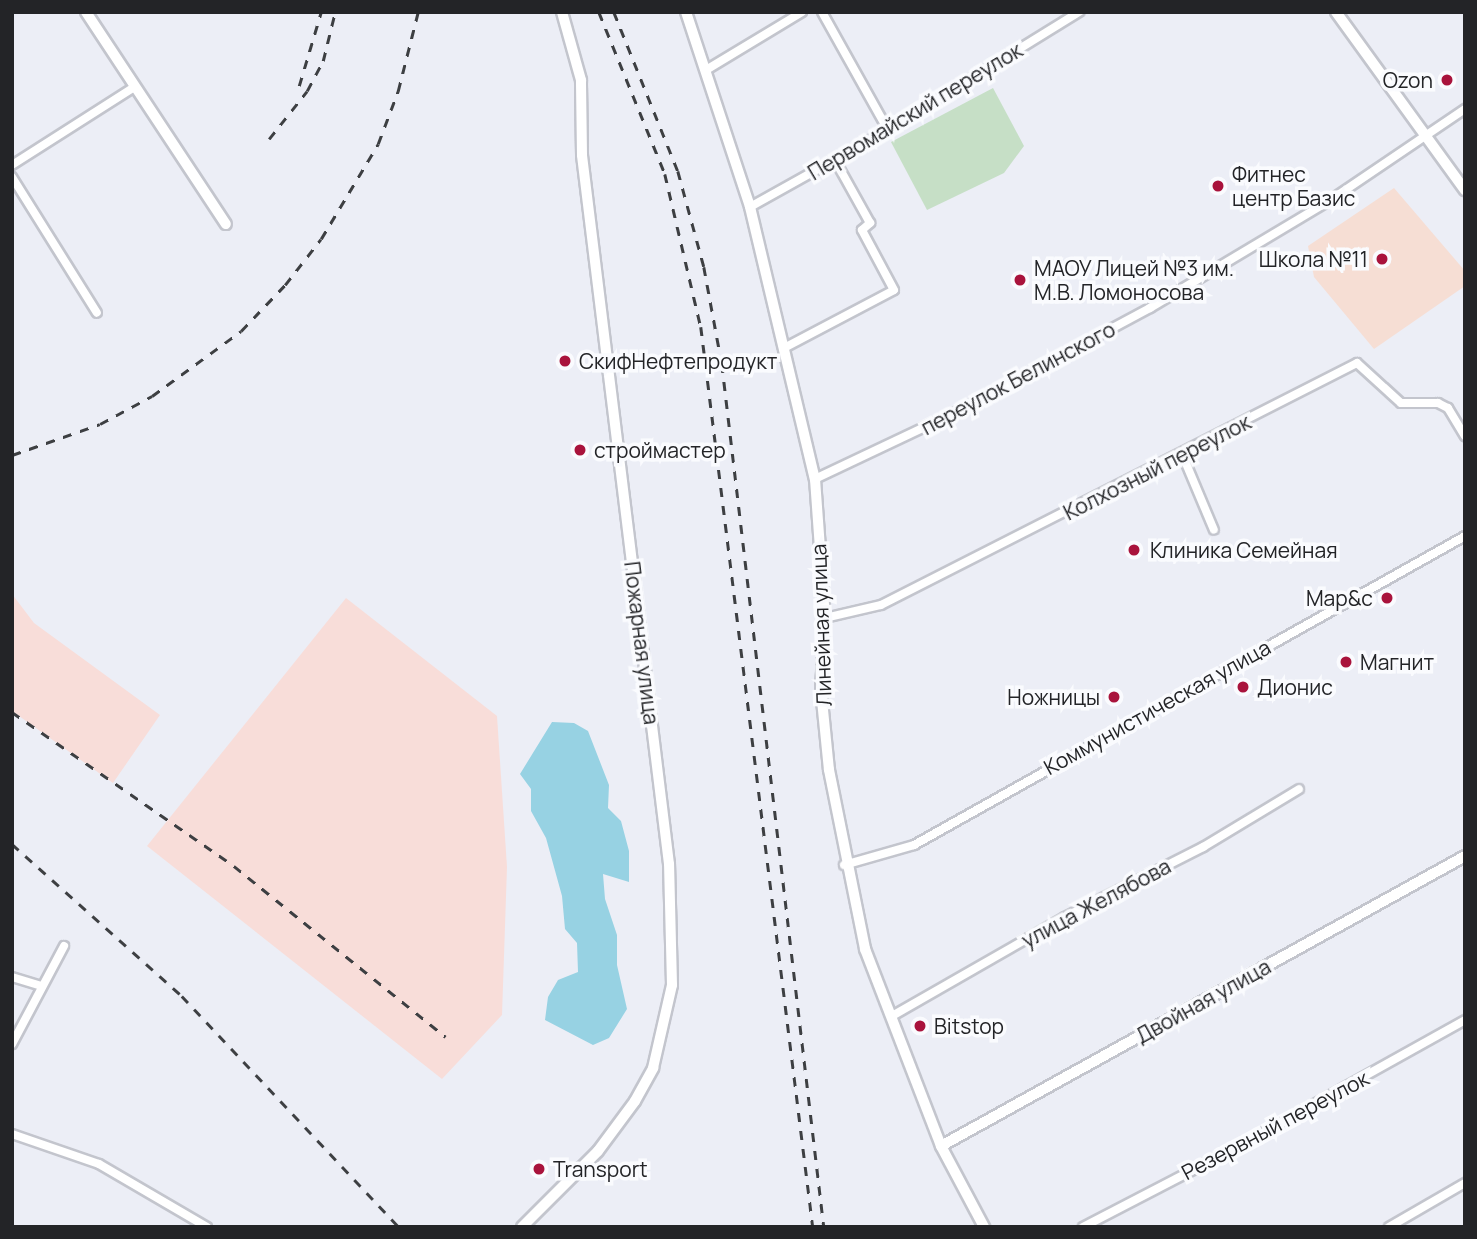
<!DOCTYPE html>
<meta charset="utf-8">
<style>
body{margin:0}
#map{position:relative;width:1477px;height:1239px;overflow:hidden;background:#eceef6;font-family:Manrope,sans-serif}
div>[style]{position:absolute}
[style*='--x']{left:calc(var(--x)*1px);top:calc(var(--y)*1px);width:calc(var(--w)*1px);rotate:calc(var(--a)*1deg)}
.industrial>*{inset:0;background:#f8ddd9}
.education>*{inset:0;background:#f6ded4}
.green>*{inset:0;background:#c6dfc6}
.water>*{inset:0;background:#97d2e3}
.roads{filter:drop-shadow(2px 0 #c3c5cd) drop-shadow(-2px 0 #c3c5cd) drop-shadow(0 2px #c3c5cd) drop-shadow(0 -2px #c3c5cd)}
.street>*{height:8px;margin:-4px;padding:0 4px;transform-origin:4px;border-radius:4px;background:#fff}
.secondary>*{height:10px;margin:-5px;padding:0 5px;transform-origin:5px;border-radius:5px;background:#fff}
.rail>*{height:2.5px;margin-top:-1.25px;transform-origin:0;background:repeating-linear-gradient(90deg,#3d3f42 0 9px,transparent 0 18px)}
.dots>*{width:19px;height:19px;translate:-50% -50%;box-sizing:border-box;border:4px solid #fafbfe;border-radius:50%}
span{translate:-50% -50%;white-space:nowrap;text-align:center;line-height:1.15;-webkit-text-stroke:7px #fafbfe;paint-order:stroke}
.poi-label{font-size:21px;color:#232427}
.right{translate:-100% -50%;text-align:right}
.left{translate:0 -50%;text-align:left}
.street-label{font-size:21px;color:#232427}
.frame{position:absolute;inset:0;border:14px solid #232427;pointer-events:none}
</style>
<div id="map">
<div class="industrial">
<div style="clip-path:polygon(12px 594px,34px 623px,160px 715px,113px 783px,12px 711px)"></div>
<div style="clip-path:polygon(346px 598px,497px 716px,507px 867px,502px 1015px,442px 1079px,147px 846px)"></div>
</div>
<div class="education">
<div style="clip-path:polygon(1394px 188px,1465px 271px,1465px 286px,1374px 349px,1314px 277px,1308px 246px)"></div>
</div>
<div class="green">
<div style="clip-path:polygon(993px 88px,1024px 146px,1004px 173px,927px 210px,891px 142px)"></div>
</div>
<div class="water">
<div style="clip-path:polygon(552px 722px,574px 723px,588px 731px,609px 785px,608px 808px,621px 821px,629px 851px,629px 882px,603px 874px,605px 899px,617px 935px,617px 965px,627px 1009px,609px 1038px,593px 1045px,545px 1020px,548px 997px,558px 980px,578px 972px,577px 943px,565px 929px,562px 896px,546px 838px,531px 811px,531px 789px,520px 774px)"></div>
</div>
<div class="roads">
<div class="street">
<div style="--x:822;--y:12;--w:135;--a:60.8"></div>
<div style="--x:706;--y:70;--w:112;--a:-31.1"></div>
<div style="--x:12;--y:165;--w:143;--a:-32.5"></div>
<div style="--x:12;--y:177;--w:160;--a:58"></div>
<div style="--x:750;--y:207;--w:158;--a:-29.2"></div>
<div style="--x:888;--y:130;--w:225;--a:-31.7"></div>
<div style="--x:784;--y:348;--w:124;--a:-27.8"></div>
<div style="--x:894;--y:290;--w:68;--a:-118.1"></div>
<div style="--x:862;--y:230;--w:11;--a:-41"></div>
<div style="--x:870;--y:223;--w:72;--a:-119.1"></div>
<div style="--x:1182;--y:454;--w:82;--a:67.2"></div>
<div style="--x:815;--y:479;--w:158;--a:-25.4"></div>
<div style="--x:958;--y:411;--w:218;--a:-28.2"></div>
<div style="--x:1150;--y:308;--w:212;--a:-30.9"></div>
<div style="--x:1332;--y:199;--w:161;--a:-34.1"></div>
<div style="--x:825;--y:618;--w:57;--a:-13.1"></div>
<div style="--x:881;--y:605;--w:534;--a:-26.95"></div>
<div style="--x:1357;--y:363;--w:59;--a:42.3"></div>
<div style="--x:1401;--y:403;--w:37;--a:0"></div>
<div style="--x:1438;--y:403;--w:11;--a:27"></div>
<div style="--x:1448;--y:408;--w:33;--a:59"></div>
<div style="--x:844;--y:865;--w:73;--a:-15.9"></div>
<div style="--x:914;--y:845;--w:632;--a:-29.28"></div>
<div style="--x:12;--y:977;--w:30;--a:17"></div>
<div style="--x:892;--y:1016;--w:199;--a:-29.8"></div>
<div style="--x:1065;--y:917;--w:155;--a:-26.9"></div>
<div style="--x:1203;--y:847;--w:112;--a:-31.1"></div>
<div style="--x:12;--y:1044;--w:111;--a:-62"></div>
<div style="--x:12;--y:1134;--w:92;--a:19"></div>
<div style="--x:99;--y:1164;--w:125;--a:30.3"></div>
<div style="--x:1083;--y:1227;--w:176;--a:-27.4"></div>
<div style="--x:1239;--y:1146;--w:259;--a:-29.1"></div>
<div style="--x:1389;--y:1227;--w:88;--a:-30.1"></div>
</div>
<div class="secondary">
<div style="--x:86;--y:12;--w:254;--a:56.6"></div>
<div style="--x:686;--y:12;--w:205;--a:71.8"></div>
<div style="--x:750;--y:207;--w:280;--a:76.6"></div>
<div style="--x:815;--y:479;--w:139;--a:85.9"></div>
<div style="--x:825;--y:618;--w:72;--a:93.2"></div>
<div style="--x:821;--y:690;--w:80;--a:84.3"></div>
<div style="--x:829;--y:770;--w:183;--a:78.6"></div>
<div style="--x:865;--y:949;--w:211;--a:68.9"></div>
<div style="--x:941;--y:1146;--w:92;--a:62"></div>
<div style="--x:1336;--y:12;--w:220;--a:54.1"></div>
<div style="--x:941;--y:1146;--w:599;--a:-28.96"></div>
<div style="--x:522;--y:1227;--w:107;--a:-45"></div>
<div style="--x:598;--y:1151;--w:62;--a:-53.5"></div>
<div style="--x:635;--y:1101;--w:38;--a:-61"></div>
<div style="--x:653;--y:1068;--w:85;--a:-77.1"></div>
<div style="--x:672;--y:985;--w:121;--a:-91.4"></div>
<div style="--x:669;--y:864;--w:714;--a:-97"></div>
<div style="--x:582;--y:155;--w:75;--a:-90.8"></div>
<div style="--x:581;--y:80;--w:71;--a:-105.6"></div>
</div>
</div>
<div class="rail">
<div style="--x:599;--y:12;--w:175;--a:67.8"></div>
<div style="--x:665;--y:174;--w:157;--a:76.8"></div>
<div style="--x:701;--y:327;--w:907;--a:82.91"></div>
<div style="--x:614;--y:12;--w:171;--a:68.1"></div>
<div style="--x:678;--y:171;--w:99;--a:74.8"></div>
<div style="--x:704;--y:267;--w:99;--a:79.5"></div>
<div style="--x:722;--y:364;--w:869;--a:83.26"></div>
<div style="--x:299;--y:86;--w:77;--a:-73.4"></div>
<div style="--x:269;--y:139;--w:61;--a:-51.6"></div>
<div style="--x:307;--y:91;--w:34;--a:-62"></div>
<div style="--x:323;--y:61;--w:50;--a:-76.2"></div>
<div style="--x:12;--y:455;--w:93;--a:-19.4"></div>
<div style="--x:100;--y:424;--w:59;--a:-28.3"></div>
<div style="--x:152;--y:396;--w:110;--a:-36.1"></div>
<div style="--x:241;--y:331;--w:64;--a:-46.3"></div>
<div style="--x:285;--y:285;--w:58;--a:-52"></div>
<div style="--x:321;--y:239;--w:111;--a:-59"></div>
<div style="--x:378;--y:144;--w:57;--a:-69.3"></div>
<div style="--x:398;--y:91;--w:81;--a:-75.8"></div>
<div style="--x:12;--y:712;--w:270;--a:34.7"></div>
<div style="--x:234;--y:866;--w:272;--a:38.9"></div>
<div style="--x:12;--y:844;--w:228;--a:41.8"></div>
<div style="--x:182;--y:996;--w:317;--a:46.8"></div>
</div>
<div class="dots">
<div style="left:1447px;top:80px;background:#a9133c"></div>
<div style="left:1218px;top:186px;background:#a9133c"></div>
<div style="left:1382px;top:259px;background:#a9133c"></div>
<div style="left:1020px;top:280px;background:#a9133c"></div>
<div style="left:565px;top:361px;background:#a9133c"></div>
<div style="left:580px;top:450px;background:#a9133c"></div>
<div style="left:1134px;top:550px;background:#a9133c"></div>
<div style="left:1387px;top:598px;background:#a9133c"></div>
<div style="left:1346px;top:662px;background:#a9133c"></div>
<div style="left:1243px;top:687px;background:#a9133c"></div>
<div style="left:1114px;top:697px;background:#a9133c"></div>
<div style="left:920px;top:1026px;background:#a9133c"></div>
<div style="left:539px;top:1169px;background:#a9133c"></div>
</div>
<div class="poi-label">
<span class="right" style="left:1433px;top:80px">Ozon</span>
<span class="left" style="left:1232px;top:186px">Фитнес<br>центр Базис</span>
<span class="right" style="left:1368px;top:259px">Школа №11</span>
<span class="left" style="left:1034px;top:280px">МАОУ Лицей №3 им.<br>М.В. Ломоносова</span>
<span class="left" style="left:579px;top:361px">СкифНефтепродукт</span>
<span class="left" style="left:594px;top:450px">строймастер</span>
<span class="left" style="left:1150px;top:550px">Клиника Семейная</span>
<span class="right" style="left:1373px;top:598px">Мар&amp;с</span>
<span class="left" style="left:1360px;top:662px">Магнит</span>
<span class="left" style="left:1257px;top:687px">Дионис</span>
<span class="right" style="left:1100px;top:697px">Ножницы</span>
<span class="left" style="left:934px;top:1026px">Bitstop</span>
<span class="left" style="left:553px;top:1169px">Transport</span>
</div>
<div class="street-label">
<span style="left:915px;top:111px;rotate:-31deg">Первомайский переулок</span>
<span style="left:1018px;top:378px;rotate:-28deg">переулок Белинского</span>
<span style="left:1157px;top:467px;rotate:-27deg">Колхозный переулок</span>
<span style="left:821px;top:625px;rotate:-92deg">Линейная улица</span>
<span style="left:642px;top:643px;rotate:83deg">Пожарная улица</span>
<span style="left:1157px;top:707px;rotate:-29deg">Коммунистическая улица</span>
<span style="left:1096px;top:903px;rotate:-28deg">улица Желябова</span>
<span style="left:1203px;top:1001px;rotate:-29deg">Двойная улица</span>
<span style="left:1275px;top:1125px;rotate:-28deg">Резервный переулок</span>
</div>
<div class="frame"></div>
</div>
